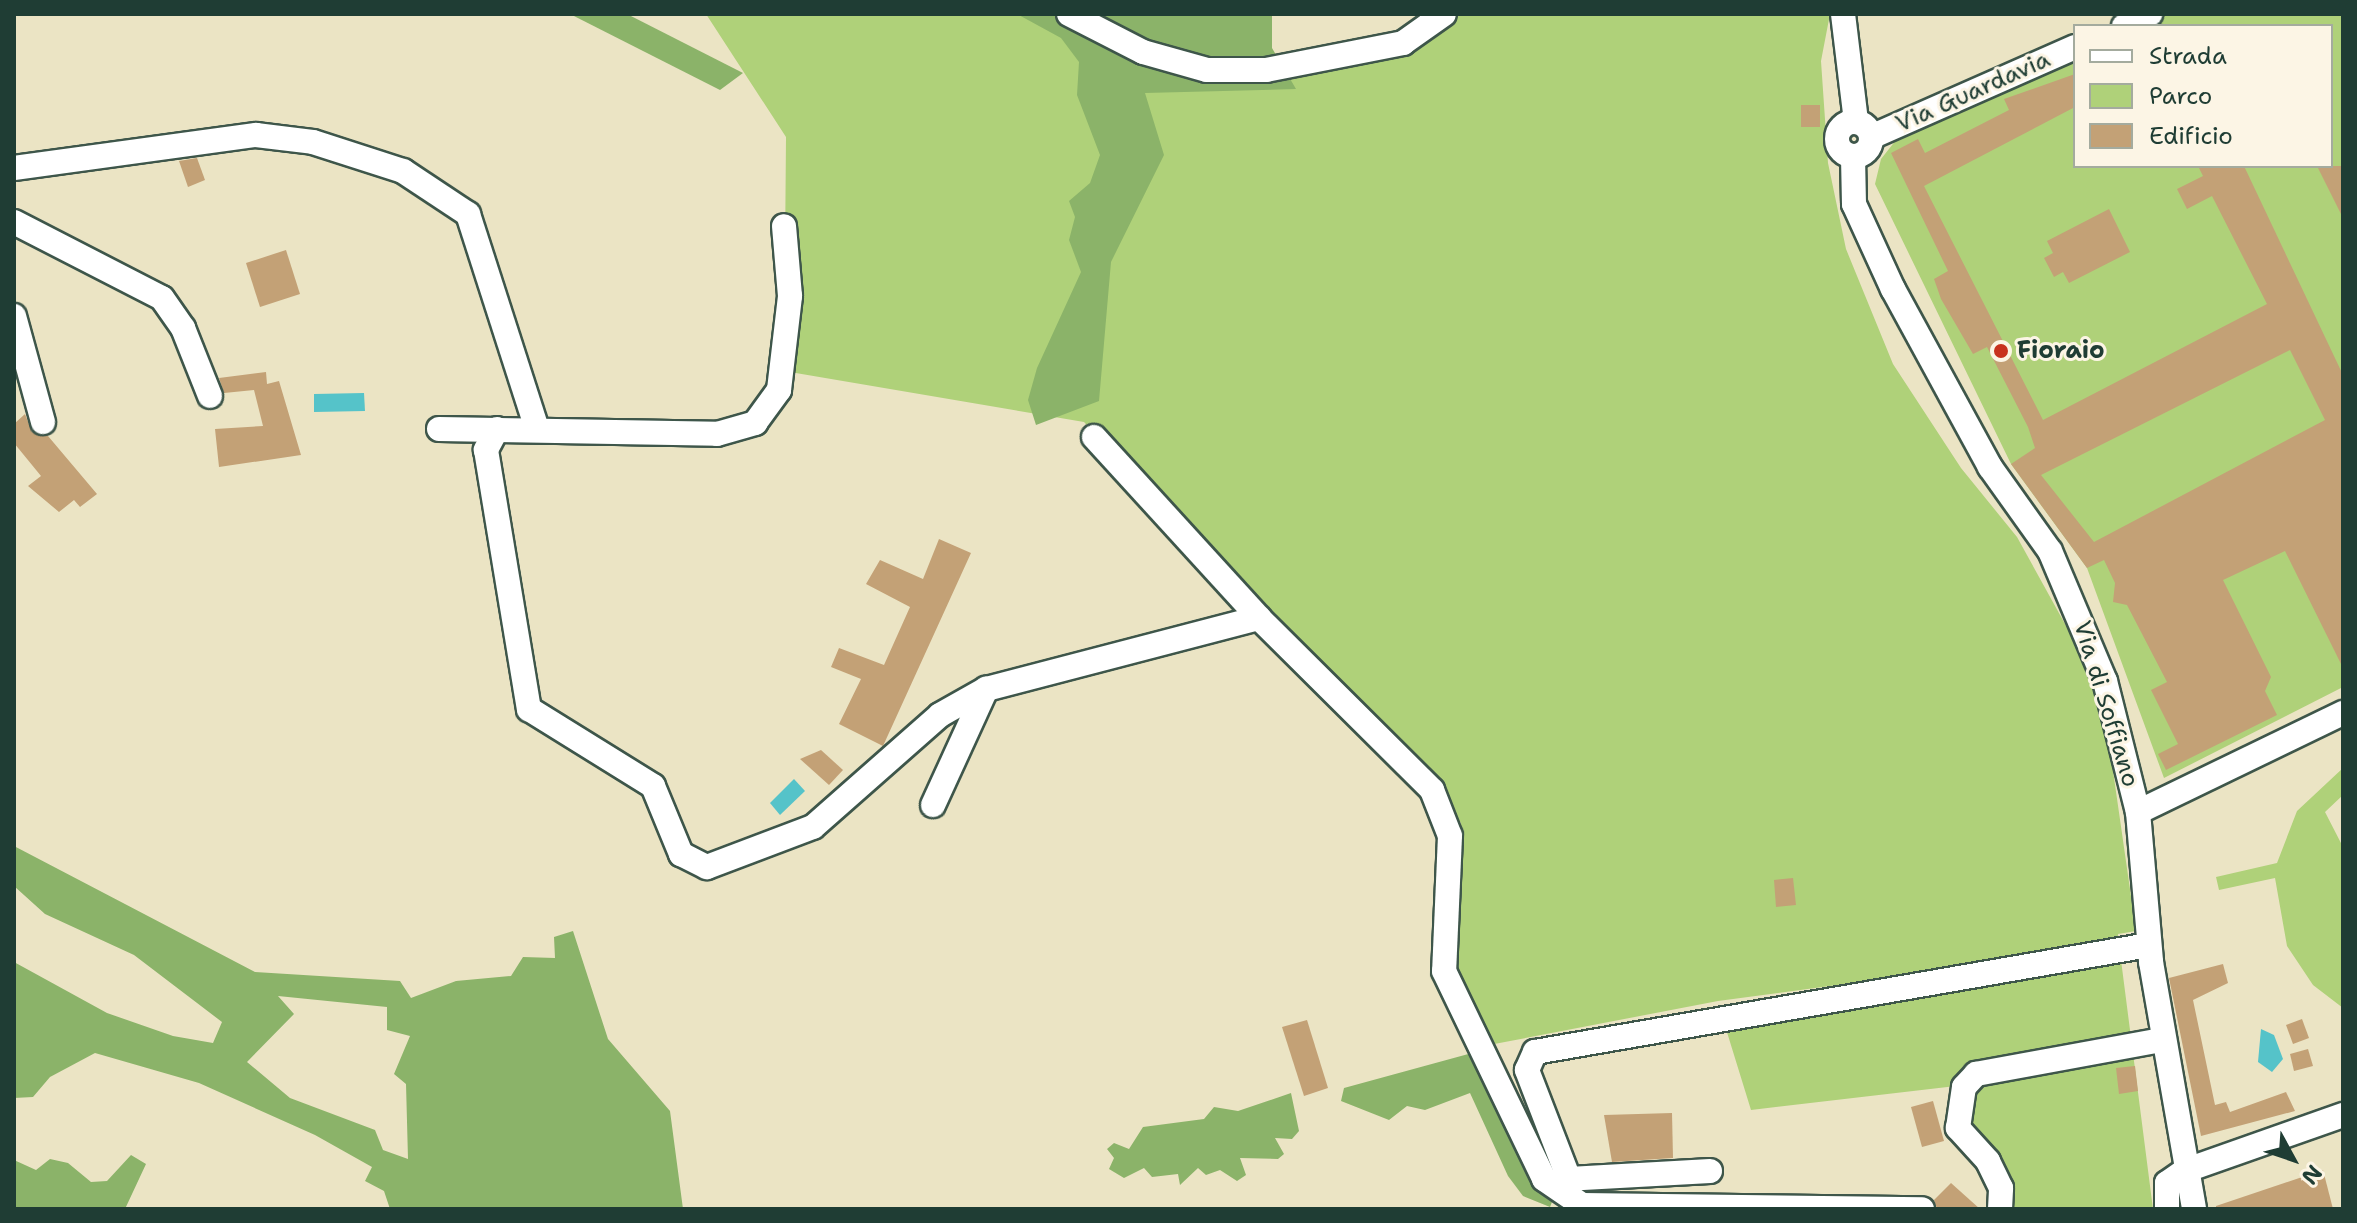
<!DOCTYPE html>
<style>
body{margin:0}
#map{position:relative;width:2357px;height:1223px;overflow:hidden;background:#ebe4c4;font-family:"Shantell Sans",sans-serif}
div>[style]{position:absolute}
[style*='--x']{left:calc(var(--x)*1px);top:calc(var(--y)*1px);width:calc(var(--w)*1px);rotate:calc(var(--a)*1deg)}
.green>*{inset:0;background:#afd179}
.forest>*{inset:0;background:#8bb369}
.water>*{inset:0;background:#55c3c9}
.building>*{inset:0;background:#c3a176}
.roads{filter:drop-shadow(2px 0 #3e564a) drop-shadow(-2px 0 #3e564a) drop-shadow(0 2px #3e564a) drop-shadow(0 -2px #3e564a)}
.minor>*{height:24px;margin:-12px;padding:0 12px;transform-origin:12px;border-radius:12px;background:#fff}
.minor>.ring{margin:-12px;padding:0;box-sizing:content-box;background:none;border:24px solid #fff;border-radius:50%}
.dots>*{width:22px;height:22px;translate:-50% -50%;box-sizing:border-box;border:4px solid #fcf5e5;border-radius:50%}
span{translate:-50% -50%;white-space:nowrap;text-align:center;line-height:1.15;-webkit-text-stroke:6px #fcf5e5;paint-order:stroke}
.street-label{font-size:24px;color:#1f3d34}
.poi-label{font-size:24px;color:#1f3d34;font-weight:700}
.left{translate:0 -50%;text-align:left}
.frame{position:absolute;inset:0;border:16px solid #1f3d34;pointer-events:none}
.legend{position:absolute;left:2073px;top:24px;width:260px;height:144px;box-sizing:border-box;background:#fcf5e5;border:2px solid #a4ab9e;margin:0;padding:10px 14px;list-style:none;font-size:24px;color:#1f3d34}
.legend li{display:flex;align-items:center;gap:16px;height:40px}
.legend b{width:40px;border:2px solid #a4ab9e}
.north{position:absolute;left:2253px;top:1119px;width:80px;height:80px;-webkit-text-stroke:6px #fcf5e5;paint-order:stroke;rotate:130deg;font-size:22px;font-weight:700;line-height:32px;text-align:center;color:#1f3d34}
.north::after{content:'';display:block;margin:auto;width:28px;height:36px;background:#1f3d34;clip-path:polygon(50% 0,100% 100%,50% 72%,0 100%)}
</style>
<div id="map">
<div class="green">
<div style="clip-path:polygon(706px 14px,1069px 14px,1207px 70px,1403px 43px,1444px 14px,1830px 14px,1821px 61px,1828px 163px,1846px 249px,1893px 364px,1961px 468px,2017px 537px,2086px 662px,2107px 729px,2136px 931px,2118px 934px,2119px 947px,1718px 1001px,1489px 1045px,1452px 963px,1461px 823px,1084px 422px,784px 371px,786px 137px)"></div>
<div style="clip-path:polygon(2163px 14px,2343px 14px,2343px 687px,2164px 778px,2087px 568px,2011px 464px,1875px 184px,1881px 159px,1900px 135px,2075px 53px,2075px 166px,2331px 166px,2331px 26px,2140px 26px)"></div>
<div style="clip-path:polygon(2343px 768px,2343px 795px,2325px 812px,2343px 847px,2343px 1008px,2313px 985px,2287px 946px,2275px 878px,2219px 890px,2216px 877px,2277px 863px,2297px 811px)"></div>
<div style="clip-path:polygon(2121px 960px,2153px 1209px,1997px 1209px,1982px 1182px,1956px 1086px,1751px 1110px,1726px 1029px)"></div>
</div>
<div class="forest">
<div style="clip-path:polygon(570px 14px,627px 14px,743px 73px,720px 90px)"></div>
<div style="clip-path:polygon(1017px 14px,1272px 14px,1272px 48px,1296px 89px,1145px 93px,1164px 155px,1111px 262px,1099px 401px,1036px 425px,1028px 400px,1037px 368px,1081px 272px,1069px 240px,1075px 217px,1069px 201px,1090px 183px,1100px 155px,1077px 95px,1079px 62px,1061px 38px)"></div>
<div style="clip-path:polygon(evenodd,14px 846px,255px 972px,400px 981px,411px 998px,456px 981px,511px 976px,523px 957px,555px 958px,554px 937px,573px 931px,608px 1039px,670px 1111px,683px 1209px,390px 1209px,384px 1191px,365px 1181px,372px 1167px,315px 1135px,199px 1083px,95px 1053px,50px 1077px,33px 1097px,14px 1098px,14px 962px,107px 1013px,173px 1036px,213px 1043px,222px 1022px,134px 955px,45px 914px,14px 886px,14px 846px,278px 996px,387px 1007px,387px 1030px,410px 1036px,394px 1074px,406px 1084px,408px 1159px,383px 1150px,375px 1130px,290px 1098px,247px 1062px,294px 1014px,278px 996px)"></div>
<div style="clip-path:polygon(1472px 1053px,1554px 1197px,1550px 1207px,1523px 1196px,1508px 1176px,1470px 1093px,1425px 1110px,1407px 1106px,1389px 1120px,1341px 1101px,1344px 1088px)"></div>
<div style="clip-path:polygon(1291px 1093px,1299px 1131px,1292px 1139px,1275px 1138px,1284px 1154px,1278px 1159px,1240px 1158px,1246px 1175px,1237px 1181px,1220px 1170px,1206px 1175px,1198px 1168px,1180px 1185px,1178px 1174px,1152px 1177px,1144px 1168px,1124px 1178px,1109px 1169px,1114px 1158px,1107px 1149px,1114px 1143px,1129px 1149px,1143px 1127px,1204px 1119px,1214px 1107px,1238px 1111px)"></div>
<div style="clip-path:polygon(131px 1155px,146px 1164px,125px 1209px,14px 1209px,14px 1160px,36px 1170px,50px 1159px,68px 1163px,91px 1182px,107px 1181px)"></div>
</div>
<div class="water">
<div style="clip-path:polygon(364px 393px,365px 411px,314px 412px,314px 394px)"></div>
<div style="clip-path:polygon(794px 779px,805px 791px,780px 815px,770px 803px)"></div>
<div style="clip-path:polygon(2261px 1029px,2274px 1035px,2283px 1059px,2272px 1072px,2258px 1062px)"></div>
</div>
<div class="building">
<div style="clip-path:polygon(evenodd,2075px 74px,2075px 107px,1924px 186px,2043px 420px,2267px 304px,2212px 196px,2187px 209px,2177px 189px,2203px 176px,2198px 166px,2244px 166px,2343px 375px,2343px 668px,2285px 551px,2223px 580px,2271px 677px,2265px 691px,2277px 715px,2166px 770px,2158px 754px,2178px 744px,2151px 690px,2167px 682px,2127px 605px,2113px 602px,2115px 583px,2104px 560px,2087px 568px,2011px 464px,2035px 448px,2028px 427px,1987px 347px,1973px 354px,1941px 299px,1934px 279px,1948px 271px,1891px 153px,1918px 139px,1925px 153px,2009px 110px,2004px 99px,2075px 74px,2290px 350px,2325px 420px,2094px 542px,2041px 475px,2290px 350px)"></div>
<div style="clip-path:polygon(1801px 105px,1820px 105px,1820px 127px,1801px 127px)"></div>
<div style="clip-path:polygon(197px 158px,205px 180px,188px 187px,179px 161px)"></div>
<div style="clip-path:polygon(2317px 166px,2343px 166px,2343px 218px)"></div>
<div style="clip-path:polygon(2109px 209px,2130px 252px,2069px 283px,2063px 272px,2054px 277px,2044px 258px,2053px 253px,2047px 241px)"></div>
<div style="clip-path:polygon(286px 250px,300px 294px,260px 307px,246px 263px)"></div>
<div style="clip-path:polygon(266px 372px,267px 384px,279px 381px,301px 455px,219px 467px,215px 429px,263px 426px,254px 390px,224px 393px,219px 378px)"></div>
<div style="clip-path:polygon(25px 414px,32px 432px,48px 436px,97px 494px,80px 507px,74px 500px,59px 512px,28px 486px,41px 476px,14px 443px,14px 424px)"></div>
<div style="clip-path:polygon(939px 539px,971px 553px,883px 746px,839px 724px,861px 679px,831px 667px,839px 648px,884px 665px,910px 607px,866px 584px,880px 560px,923px 579px)"></div>
<div style="clip-path:polygon(821px 750px,843px 770px,829px 785px,800px 759px)"></div>
<div style="clip-path:polygon(1793px 878px,1796px 905px,1776px 907px,1774px 880px)"></div>
<div style="clip-path:polygon(2223px 964px,2228px 983px,2193px 1000px,2215px 1105px,2226px 1102px,2230px 1112px,2286px 1092px,2295px 1111px,2201px 1136px,2169px 978px)"></div>
<div style="clip-path:polygon(2302px 1019px,2309px 1038px,2293px 1044px,2286px 1025px)"></div>
<div style="clip-path:polygon(1307px 1020px,1328px 1088px,1304px 1096px,1282px 1027px)"></div>
<div style="clip-path:polygon(2308px 1049px,2313px 1066px,2294px 1071px,2290px 1054px)"></div>
<div style="clip-path:polygon(2135px 1066px,2138px 1091px,2119px 1094px,2116px 1068px)"></div>
<div style="clip-path:polygon(1933px 1101px,1944px 1141px,1922px 1147px,1911px 1107px)"></div>
<div style="clip-path:polygon(1672px 1113px,1673px 1158px,1612px 1162px,1604px 1115px)"></div>
<div style="clip-path:polygon(2323px 1170px,2333px 1209px,2216px 1209px,2216px 1206px)"></div>
<div style="clip-path:polygon(1951px 1183px,1980px 1209px,1937px 1209px,1934px 1200px)"></div>
</div>
<div class="roads">
<div class="minor">
<div style="--x:1069;--y:14;--w:83;--a:27.2"></div>
<div style="--x:1143;--y:52;--w:66;--a:15.7"></div>
<div style="--x:1207;--y:70;--w:59;--a:0"></div>
<div style="--x:1266;--y:70;--w:140;--a:-11.1"></div>
<div style="--x:1403;--y:43;--w:50;--a:-35.3"></div>
<div style="--x:1843;--y:14;--w:109;--a:83.1"></div>
<div style="--x:2124;--y:26;--w:29;--a:-25"></div>
<div class="ring" style="left:1837px;top:122px;width:10px;height:10px"></div>
<div style="--x:1871;--y:137;--w:223;--a:-23.8"></div>
<div style="--x:1853;--y:157;--w:47;--a:88.8"></div>
<div style="--x:1854;--y:204;--w:94;--a:65.4"></div>
<div style="--x:1893;--y:289;--w:203;--a:61.4"></div>
<div style="--x:1990;--y:467;--w:103;--a:54.5"></div>
<div style="--x:2050;--y:551;--w:141;--a:67.1"></div>
<div style="--x:2105;--y:681;--w:135;--a:75.9"></div>
<div style="--x:2138;--y:812;--w:151;--a:85"></div>
<div style="--x:2151;--y:962;--w:251;--a:80.1"></div>
<div style="--x:14;--y:168;--w:244;--a:-7.8"></div>
<div style="--x:256;--y:135;--w:57;--a:7"></div>
<div style="--x:313;--y:142;--w:95;--a:17.9"></div>
<div style="--x:403;--y:171;--w:78;--a:33.5"></div>
<div style="--x:468;--y:214;--w:226;--a:72.2"></div>
<div style="--x:14;--y:222;--w:166;--a:27.2"></div>
<div style="--x:162;--y:298;--w:37;--a:55"></div>
<div style="--x:183;--y:328;--w:73;--a:68.3"></div>
<div style="--x:14;--y:316;--w:110;--a:74.7"></div>
<div style="--x:439;--y:429;--w:278;--a:1"></div>
<div style="--x:717;--y:434;--w:40;--a:-16"></div>
<div style="--x:755;--y:423;--w:41;--a:-54"></div>
<div style="--x:779;--y:390;--w:95;--a:-83.3"></div>
<div style="--x:790;--y:296;--w:70;--a:-94.9"></div>
<div style="--x:497;--y:429;--w:24;--a:118"></div>
<div style="--x:486;--y:450;--w:263;--a:80.6"></div>
<div style="--x:529;--y:709;--w:146;--a:31.8"></div>
<div style="--x:653;--y:786;--w:74;--a:67.6"></div>
<div style="--x:681;--y:854;--w:29;--a:27"></div>
<div style="--x:707;--y:867;--w:113;--a:-20.7"></div>
<div style="--x:813;--y:827;--w:169;--a:-41.4"></div>
<div style="--x:940;--y:715;--w:53;--a:-29.5"></div>
<div style="--x:986;--y:689;--w:282;--a:-14.6"></div>
<div style="--x:1094;--y:437;--w:245;--a:47.6"></div>
<div style="--x:1259;--y:618;--w:244;--a:44.8"></div>
<div style="--x:1432;--y:790;--w:49;--a:68.6"></div>
<div style="--x:1450;--y:836;--w:135;--a:92.5"></div>
<div style="--x:1444;--y:971;--w:231;--a:64.3"></div>
<div style="--x:1544;--y:1179;--w:46;--a:34.4"></div>
<div style="--x:1582;--y:1205;--w:340;--a:0.7"></div>
<div style="--x:933;--y:805;--w:128;--a:-65.4"></div>
<div style="--x:2138;--y:812;--w:228;--a:-25.8"></div>
<div style="--x:1710;--y:1171;--w:141;--a:176.8"></div>
<div style="--x:1569;--y:1179;--w:117;--a:-111.1"></div>
<div style="--x:1527;--y:1070;--w:20;--a:-66"></div>
<div style="--x:1535;--y:1052;--w:623;--a:-9.89"></div>
<div style="--x:2000;--y:1209;--w:21;--a:-87"></div>
<div style="--x:2001;--y:1188;--w:30;--a:-116"></div>
<div style="--x:1988;--y:1161;--w:45;--a:-132.3"></div>
<div style="--x:1958;--y:1128;--w:41;--a:-81.7"></div>
<div style="--x:1964;--y:1087;--w:18;--a:-47"></div>
<div style="--x:1976;--y:1074;--w:189;--a:-10.4"></div>
<div style="--x:2167;--y:1209;--w:26;--a:-90"></div>
<div style="--x:2167;--y:1183;--w:21;--a:-35"></div>
<div style="--x:2184;--y:1171;--w:169;--a:-19.4"></div>
</div>
</div>
<div class="dots">
<div style="left:2001px;top:351px;background:#c8321e"></div>
</div>
<div class="street-label">
<span style="left:1973px;top:92px;rotate:-24deg">Via Guardavia</span>
<span style="left:2106px;top:704px;rotate:73deg">Via di Soffiano</span>
</div>
<div class="poi-label">
<span class="left" style="left:2017px;top:351px">Fioraio</span>
</div>
<div class="frame"></div>
<ul class="legend">
<li><b style="height:10px;background:#fff"></b>Strada</li>
<li><b style="height:22px;background:#afd179"></b>Parco</li>
<li><b style="height:22px;background:#c3a176"></b>Edificio</li>
</ul>
<div class="north">N</div>
</div>
